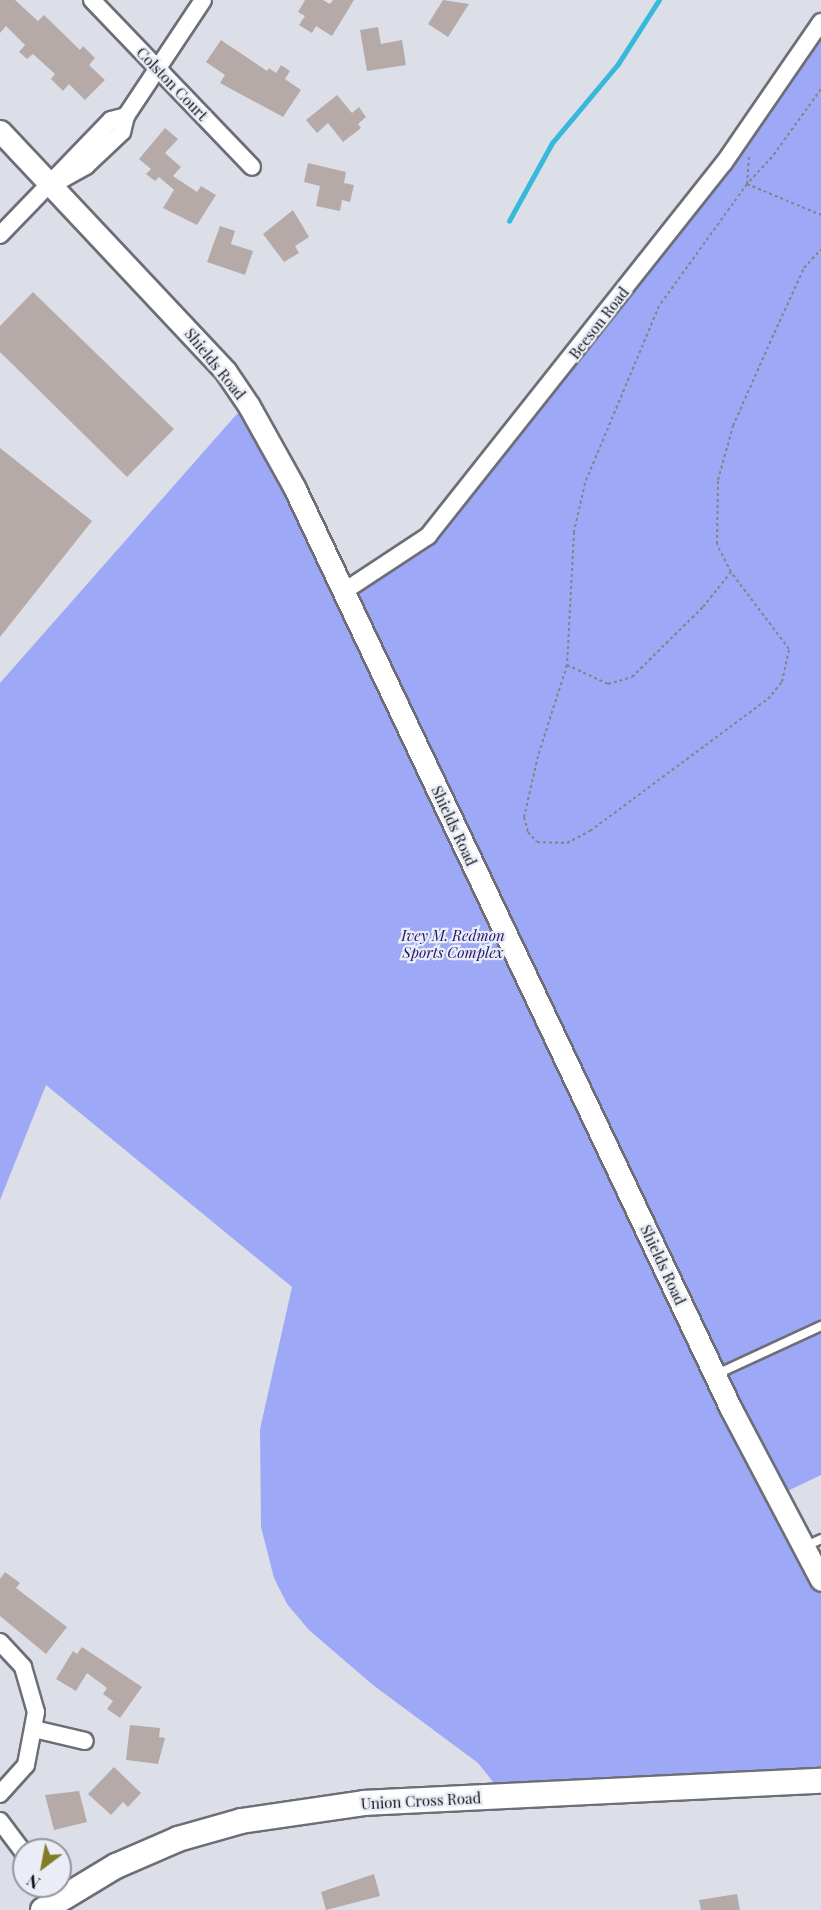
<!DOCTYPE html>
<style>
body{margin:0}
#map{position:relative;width:821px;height:1910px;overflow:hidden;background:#dddfe8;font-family:"Playfair Display",serif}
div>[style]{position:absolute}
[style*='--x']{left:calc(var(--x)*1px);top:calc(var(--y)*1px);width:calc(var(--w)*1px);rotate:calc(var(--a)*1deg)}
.green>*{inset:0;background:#9da8f6}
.stream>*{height:4.5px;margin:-2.25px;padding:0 2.25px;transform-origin:2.25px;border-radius:2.25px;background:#37b9db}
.building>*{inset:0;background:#b5aaa7}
.path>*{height:2px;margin-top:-1px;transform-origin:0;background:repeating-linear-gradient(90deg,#83848b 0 3px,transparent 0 6px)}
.roads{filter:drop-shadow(2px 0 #6d6e77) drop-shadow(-2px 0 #6d6e77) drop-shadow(0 2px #6d6e77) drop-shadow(0 -2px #6d6e77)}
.service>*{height:8px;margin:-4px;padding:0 4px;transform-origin:4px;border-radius:4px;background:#fff}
.minor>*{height:16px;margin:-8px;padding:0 8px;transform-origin:8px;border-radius:8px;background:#fff}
.tertiary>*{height:21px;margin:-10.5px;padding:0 10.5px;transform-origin:10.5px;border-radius:10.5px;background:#fff}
.secondary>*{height:24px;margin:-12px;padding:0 12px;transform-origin:12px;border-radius:12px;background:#fff}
span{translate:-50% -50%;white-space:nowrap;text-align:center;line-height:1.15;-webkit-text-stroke:4.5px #eaecf6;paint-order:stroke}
.street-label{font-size:15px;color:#131417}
.park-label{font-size:15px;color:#1f1371;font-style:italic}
.north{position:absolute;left:12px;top:1838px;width:60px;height:60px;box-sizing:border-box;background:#eaecf6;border:2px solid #94969d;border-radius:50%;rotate:212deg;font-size:16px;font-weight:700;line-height:24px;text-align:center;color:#131417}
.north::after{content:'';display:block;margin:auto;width:21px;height:27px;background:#817d25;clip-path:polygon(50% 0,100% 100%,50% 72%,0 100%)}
</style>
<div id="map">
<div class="green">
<div style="clip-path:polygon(821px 22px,821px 1475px,777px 1496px,821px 1580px,821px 1781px,496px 1797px,494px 1783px,478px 1763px,373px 1685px,309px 1630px,287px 1604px,274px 1578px,261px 1527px,260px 1429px,292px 1287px,46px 1085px,0 1200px,0 683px,236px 415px,249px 406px,343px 592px,396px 561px,530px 411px)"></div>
</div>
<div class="stream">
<div style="--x:509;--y:221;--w:89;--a:-61.1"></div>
<div style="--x:552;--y:143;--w:103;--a:-50.1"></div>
<div style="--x:618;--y:64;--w:76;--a:-57.4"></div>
</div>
<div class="building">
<div style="clip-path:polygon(0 0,15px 0,38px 21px,44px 15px,80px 50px,83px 46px,95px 58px,89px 65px,105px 80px,85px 100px,69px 84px,63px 91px,51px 79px,55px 74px,33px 54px,27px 59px,19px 52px,25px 45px,6px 26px,0 33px)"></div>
<div style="clip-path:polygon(305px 0,323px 0,330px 4px,333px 0,354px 0,332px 36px,316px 26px,312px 33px,299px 25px,305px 16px,298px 12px)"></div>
<div style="clip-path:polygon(443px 0,469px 4px,448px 37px,428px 24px)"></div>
<div style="clip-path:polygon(378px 27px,381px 44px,402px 40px,406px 65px,367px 71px,360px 30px)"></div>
<div style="clip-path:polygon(221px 40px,267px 71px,269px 68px,276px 73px,281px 65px,290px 71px,285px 79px,301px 90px,283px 117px,220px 83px,225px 75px,206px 62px)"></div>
<div style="clip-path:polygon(337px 95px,352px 113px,359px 107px,366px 117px,358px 124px,361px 128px,343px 142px,328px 123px,317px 133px,306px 120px)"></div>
<div style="clip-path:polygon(165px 128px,178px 139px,165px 153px,181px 167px,173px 176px,197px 192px,201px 186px,216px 195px,197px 225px,163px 208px,174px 190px,159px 177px,155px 181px,146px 174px,151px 169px,139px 159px)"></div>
<div style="clip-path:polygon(308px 163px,346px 172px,344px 183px,354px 185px,350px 202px,342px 200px,340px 211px,316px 206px,320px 186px,304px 182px)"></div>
<div style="clip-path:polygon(293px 210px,309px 237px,295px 246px,299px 253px,284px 262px,263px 234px)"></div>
<div style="clip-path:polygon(220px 226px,235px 231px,231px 244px,253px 251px,245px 275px,207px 262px)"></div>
<div style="clip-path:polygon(33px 292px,174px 429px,127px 477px,0 352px,0 326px)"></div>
<div style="clip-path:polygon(0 448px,92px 521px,0 637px)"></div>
<div style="clip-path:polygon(5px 1572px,20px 1583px,16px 1588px,67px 1627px,46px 1654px,0 1616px,0 1579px)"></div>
<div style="clip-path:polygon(82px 1647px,142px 1687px,120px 1718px,107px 1709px,113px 1701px,103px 1694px,107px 1688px,87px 1673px,76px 1691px,56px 1679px,73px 1651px,77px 1654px)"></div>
<div style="clip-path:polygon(130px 1725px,160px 1728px,159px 1737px,165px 1738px,158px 1764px,126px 1760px)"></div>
<div style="clip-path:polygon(114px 1767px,141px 1793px,128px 1807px,123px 1802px,111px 1815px,88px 1794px)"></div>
<div style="clip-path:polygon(79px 1791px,87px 1822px,54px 1830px,45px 1795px)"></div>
<div style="clip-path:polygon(374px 1874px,380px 1896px,326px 1910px,321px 1892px)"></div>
<div style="clip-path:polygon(737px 1894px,740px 1910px,701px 1910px,699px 1900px)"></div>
</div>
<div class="path">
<div style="--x:821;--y:89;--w:84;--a:125.8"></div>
<div style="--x:772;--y:157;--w:37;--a:133"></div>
<div style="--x:747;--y:184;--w:150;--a:125.8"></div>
<div style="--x:659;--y:306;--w:192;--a:112.7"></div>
<div style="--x:585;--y:483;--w:50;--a:102.7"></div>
<div style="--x:574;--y:532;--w:133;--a:93"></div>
<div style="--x:567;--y:665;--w:96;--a:107.7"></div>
<div style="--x:538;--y:756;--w:63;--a:102.9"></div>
<div style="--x:524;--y:817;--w:16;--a:75"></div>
<div style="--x:528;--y:832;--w:13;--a:48"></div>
<div style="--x:537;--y:842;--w:30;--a:2"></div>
<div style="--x:567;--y:843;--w:26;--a:-28"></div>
<div style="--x:590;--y:831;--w:222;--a:-36.6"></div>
<div style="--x:768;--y:699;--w:22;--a:-51"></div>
<div style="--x:782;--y:682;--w:34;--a:-78"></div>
<div style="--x:789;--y:649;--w:96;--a:-127"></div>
<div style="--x:731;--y:572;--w:31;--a:-117"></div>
<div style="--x:717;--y:544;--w:64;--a:-89.1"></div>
<div style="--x:718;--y:480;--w:56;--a:-74.5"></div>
<div style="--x:733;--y:426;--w:96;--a:-66.1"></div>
<div style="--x:772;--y:338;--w:77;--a:-65.4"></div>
<div style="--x:804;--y:268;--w:25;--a:-48"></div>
<div style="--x:747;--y:184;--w:30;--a:-86"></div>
<div style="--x:747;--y:184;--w:80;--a:22.7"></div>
<div style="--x:567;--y:665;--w:45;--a:24.9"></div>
<div style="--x:608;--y:684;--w:25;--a:-16"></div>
<div style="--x:632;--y:677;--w:100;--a:-44.6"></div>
<div style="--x:703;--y:607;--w:45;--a:-51.3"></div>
</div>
<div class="roads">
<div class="service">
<div style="--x:715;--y:1375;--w:117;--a:-24.8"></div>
<div style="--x:804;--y:1547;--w:19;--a:-25"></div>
</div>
<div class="minor">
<div style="--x:92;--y:0;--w:231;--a:46.2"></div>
<div style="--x:52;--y:185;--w:39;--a:-29"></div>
<div style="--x:86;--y:166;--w:50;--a:-43.4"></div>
<div style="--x:122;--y:132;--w:16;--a:-76"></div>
<div style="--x:126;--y:116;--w:139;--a:-56.4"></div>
<div style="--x:0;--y:235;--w:160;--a:-46"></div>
<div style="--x:111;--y:120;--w:16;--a:-15"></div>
<div style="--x:343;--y:592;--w:102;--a:-33.4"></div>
<div style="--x:428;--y:536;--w:476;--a:-51.6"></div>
<div style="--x:724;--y:163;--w:171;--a:-55.5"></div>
<div style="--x:0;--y:1642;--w:34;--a:47"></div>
<div style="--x:23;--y:1667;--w:47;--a:73.9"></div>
<div style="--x:36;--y:1712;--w:54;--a:100.7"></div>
<div style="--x:26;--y:1765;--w:39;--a:132"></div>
<div style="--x:34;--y:1729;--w:52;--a:13.2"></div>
<div style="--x:0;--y:1821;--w:40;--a:53"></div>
<div style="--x:49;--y:1886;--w:16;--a:55"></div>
</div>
<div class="tertiary">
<div style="--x:0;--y:131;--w:330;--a:46.8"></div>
<div style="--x:226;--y:372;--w:41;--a:55.9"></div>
<div style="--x:249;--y:406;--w:93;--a:60.9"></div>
<div style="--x:294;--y:487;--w:1020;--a:64.64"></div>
<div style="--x:731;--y:1409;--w:193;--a:62.2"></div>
</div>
<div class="secondary">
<div style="--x:43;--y:1910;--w:85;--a:-31.1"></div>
<div style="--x:116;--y:1866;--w:68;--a:-23.5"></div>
<div style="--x:178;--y:1839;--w:66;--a:-15.9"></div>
<div style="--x:241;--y:1821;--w:124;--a:-8.3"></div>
<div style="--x:364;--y:1803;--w:458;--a:-2.8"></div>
</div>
</div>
<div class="street-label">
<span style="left:172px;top:84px;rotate:46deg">Colston Court</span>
<span style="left:599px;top:323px;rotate:-52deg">Beeson Road</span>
<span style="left:215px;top:364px;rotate:51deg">Shields Road</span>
<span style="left:454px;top:826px;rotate:65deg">Shields Road</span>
<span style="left:663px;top:1265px;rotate:65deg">Shields Road</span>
<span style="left:421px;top:1801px;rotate:-3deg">Union Cross Road</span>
</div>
<div class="park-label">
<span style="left:453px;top:944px">Ivey M. Redmon<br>Sports Complex</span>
</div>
<div class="north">N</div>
</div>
